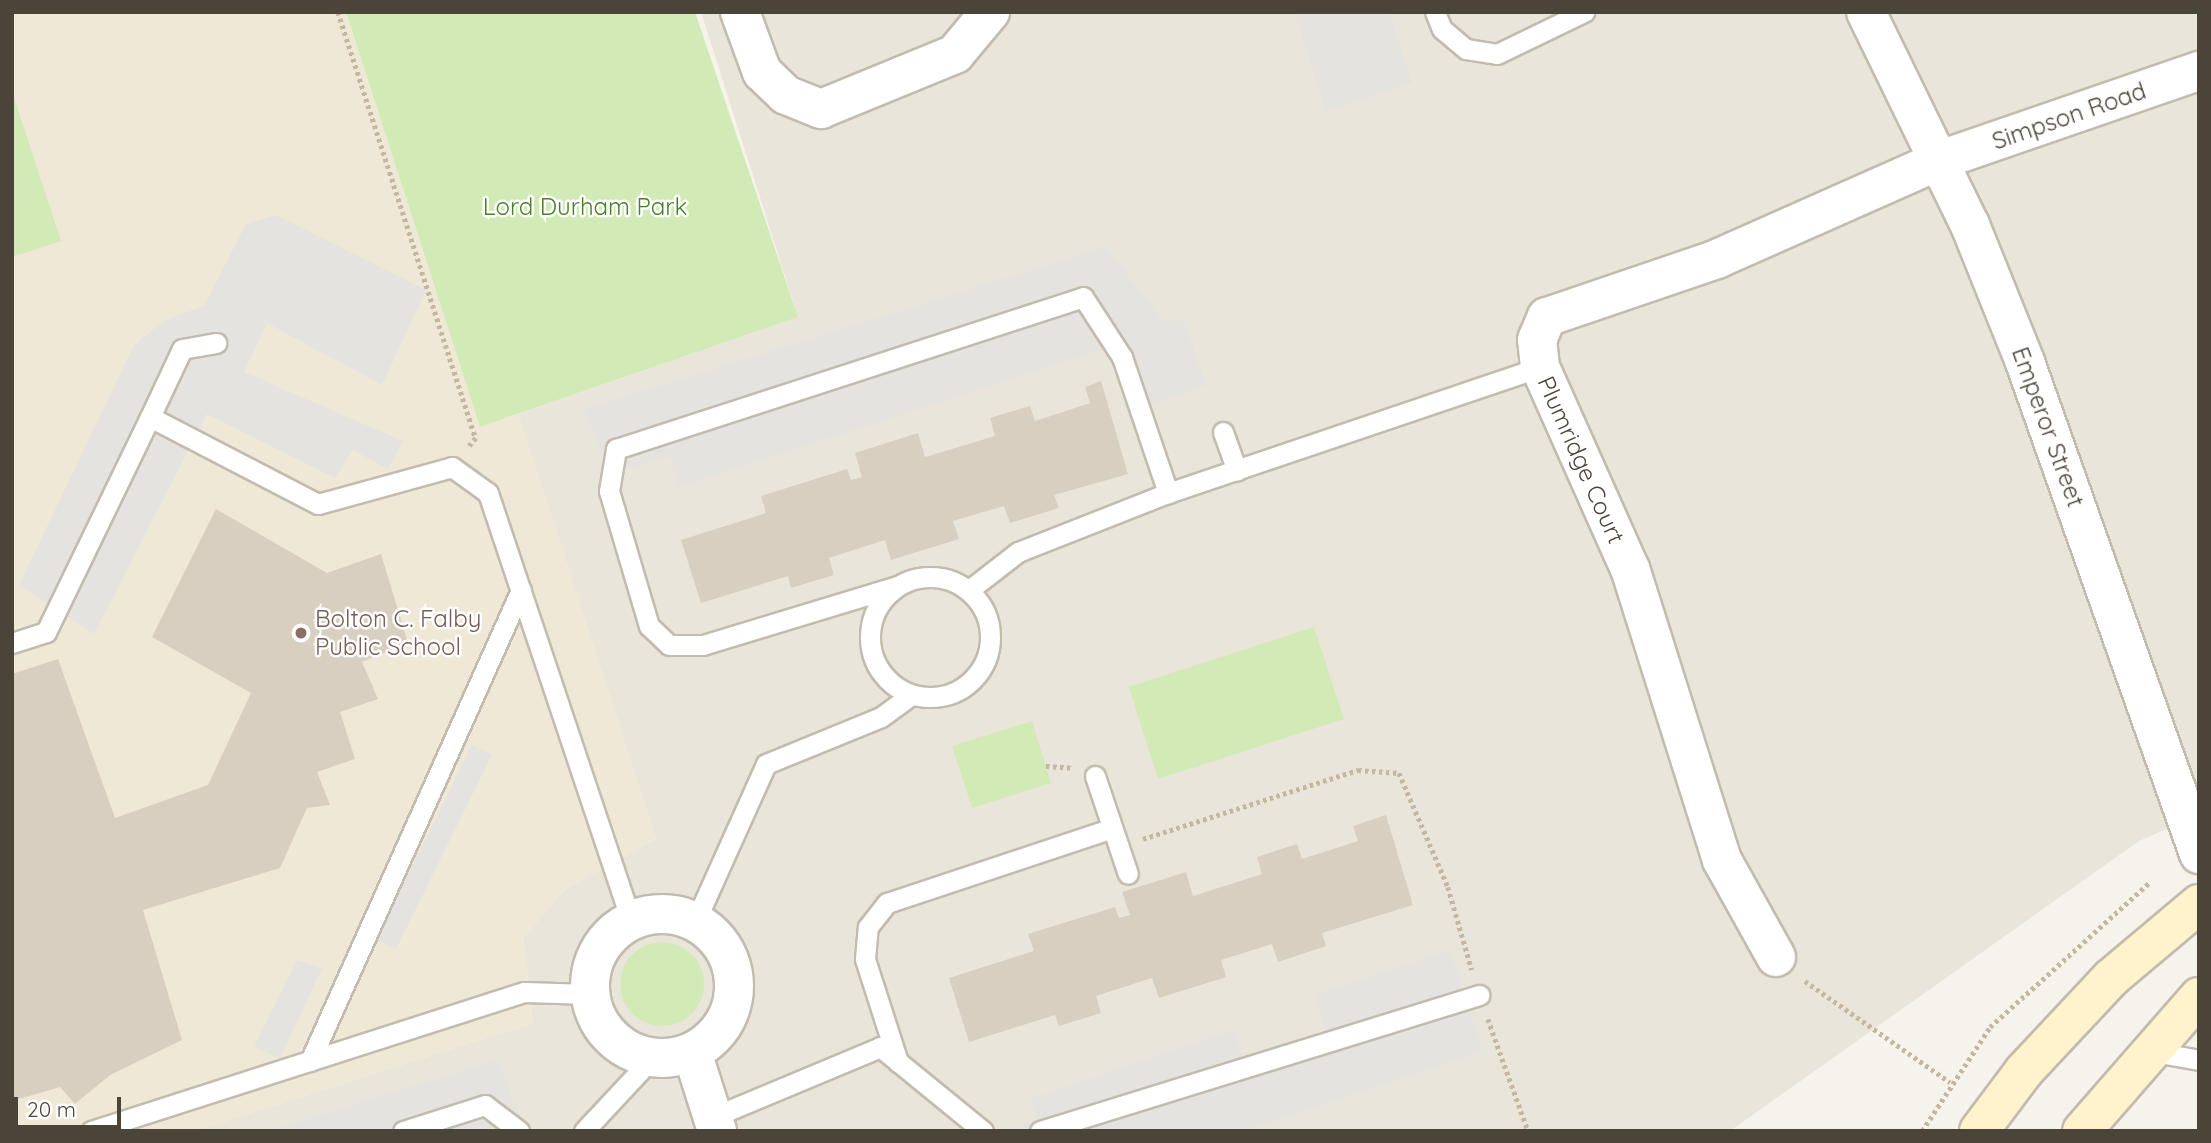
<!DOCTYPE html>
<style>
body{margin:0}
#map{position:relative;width:2211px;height:1143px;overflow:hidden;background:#f6f3ec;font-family:Quicksand,sans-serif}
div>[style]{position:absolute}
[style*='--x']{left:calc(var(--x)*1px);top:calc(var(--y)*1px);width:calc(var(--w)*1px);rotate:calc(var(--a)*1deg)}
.residential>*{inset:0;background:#eae5da}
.education>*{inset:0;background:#efe8d6}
.green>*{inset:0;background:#d2eab5}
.round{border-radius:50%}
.parking>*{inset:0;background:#e5e3e0}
.building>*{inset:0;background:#d8cfc1}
.path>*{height:4.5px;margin-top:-2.25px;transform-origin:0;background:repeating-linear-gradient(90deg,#c4b79f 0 3.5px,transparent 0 7px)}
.roads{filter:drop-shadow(2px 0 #c2bbae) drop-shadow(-2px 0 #c2bbae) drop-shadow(0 2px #c2bbae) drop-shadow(0 -2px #c2bbae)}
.service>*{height:19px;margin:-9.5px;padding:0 9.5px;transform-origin:9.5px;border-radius:9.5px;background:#fff}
.service>.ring{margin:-9.5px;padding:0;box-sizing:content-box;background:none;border:19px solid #fff;border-radius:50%}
.minor>*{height:38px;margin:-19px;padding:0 19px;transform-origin:19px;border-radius:19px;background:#fff}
.minor>.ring{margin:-19px;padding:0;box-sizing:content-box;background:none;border:38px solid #fff;border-radius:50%}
.secondary>*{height:38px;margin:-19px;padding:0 19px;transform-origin:19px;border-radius:19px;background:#fff3cd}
.dots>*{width:19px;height:19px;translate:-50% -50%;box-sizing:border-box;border:4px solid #fff;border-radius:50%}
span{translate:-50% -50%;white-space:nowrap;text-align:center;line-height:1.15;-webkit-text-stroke:5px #fff;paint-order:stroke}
.street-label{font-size:24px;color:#4b4439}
.park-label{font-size:24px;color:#4a7f2a}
.education-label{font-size:24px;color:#785e54}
.left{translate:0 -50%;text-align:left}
.frame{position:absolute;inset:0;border:14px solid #4b4439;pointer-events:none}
.scale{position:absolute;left:14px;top:1097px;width:107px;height:32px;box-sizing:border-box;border:4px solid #4b4439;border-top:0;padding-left:9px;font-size:21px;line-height:24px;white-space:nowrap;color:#4b4439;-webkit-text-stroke:5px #fff;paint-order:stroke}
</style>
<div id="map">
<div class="residential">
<div style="clip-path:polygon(701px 12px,2199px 12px,2199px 815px,2139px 841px,1730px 1131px,194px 1131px,533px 1023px,523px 938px,565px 889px,656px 839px,518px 414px,798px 317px)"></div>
</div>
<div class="education">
<div style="clip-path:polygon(12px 12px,346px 12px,480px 427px,518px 414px,656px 839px,565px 889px,523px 938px,533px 1023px,194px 1131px,12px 1131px)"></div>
</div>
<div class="green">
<div style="clip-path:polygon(346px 12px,695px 12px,798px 317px,480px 427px)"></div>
<div style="clip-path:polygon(12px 92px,61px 241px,12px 257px)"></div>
<div style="clip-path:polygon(1314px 627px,1344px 719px,1158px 779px,1129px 687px)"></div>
<div style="clip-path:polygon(1032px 721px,1051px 783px,972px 808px,952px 746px)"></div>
<div class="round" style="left:620px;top:942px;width:84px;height:84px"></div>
</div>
<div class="parking">
<div style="clip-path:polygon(1294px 12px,1389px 12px,1412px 83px,1326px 111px)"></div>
<div style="clip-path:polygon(276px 215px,426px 290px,382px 385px,267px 323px,244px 372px,403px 441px,388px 469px,353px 450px,335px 478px,207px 414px,94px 634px,19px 585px,134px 345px,165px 320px,204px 306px,246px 224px)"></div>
<div style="clip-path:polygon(1106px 247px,1163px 321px,1184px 321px,1206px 385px,1148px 406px,1123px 343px,678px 487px,670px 456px,611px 474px,584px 409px)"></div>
<div style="clip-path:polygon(472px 745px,492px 755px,396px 949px,376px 939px)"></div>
<div style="clip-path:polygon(1450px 950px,1483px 1051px,1244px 1131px,1008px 1131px,1038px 1121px,1030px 1099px,1234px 1030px,1243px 1059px,1326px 1032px,1314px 995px)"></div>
<div style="clip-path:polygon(297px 960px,322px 968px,280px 1059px,254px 1046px)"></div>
<div style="clip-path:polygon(497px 1060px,520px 1117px,481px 1131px,269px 1131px)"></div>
</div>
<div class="building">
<div style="clip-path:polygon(1101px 381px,1128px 474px,1054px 495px,1059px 508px,1010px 523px,1004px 506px,953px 521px,959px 539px,891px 560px,885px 540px,829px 558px,834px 575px,791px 588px,788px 576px,701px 603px,681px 540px,766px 513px,761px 496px,847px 469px,851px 480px,862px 477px,855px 453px,918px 433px,925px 457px,995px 436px,990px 418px,1030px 406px,1035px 421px,1090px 403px,1085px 387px)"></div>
<div style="clip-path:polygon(216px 509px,327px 573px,381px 554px,408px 643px,362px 662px,378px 699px,340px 712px,355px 759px,317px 772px,330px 805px,307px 808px,280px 868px,143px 910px,182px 1040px,110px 1075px,75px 1104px,60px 1087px,12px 1101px,12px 674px,58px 659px,115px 818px,208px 785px,251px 693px,152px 637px)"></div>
<div style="clip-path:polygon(1386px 815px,1413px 905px,1322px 933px,1326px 946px,1278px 962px,1272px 944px,1221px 960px,1226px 977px,1159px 998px,1152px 978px,1096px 996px,1101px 1013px,1059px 1026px,1055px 1015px,969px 1042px,949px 978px,1034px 951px,1028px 934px,1115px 907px,1119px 918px,1130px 915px,1122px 892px,1186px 872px,1193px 896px,1262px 874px,1257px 857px,1297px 844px,1302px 859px,1358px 841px,1353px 826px)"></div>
</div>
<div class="path">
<div style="--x:338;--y:12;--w:448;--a:72.1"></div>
<div style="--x:476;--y:438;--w:13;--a:129"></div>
<div style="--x:1046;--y:766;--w:26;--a:4"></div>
<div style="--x:1143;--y:839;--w:226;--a:-17.8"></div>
<div style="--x:1358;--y:770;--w:41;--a:4.2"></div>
<div style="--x:1399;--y:773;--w:124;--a:66.7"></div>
<div style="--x:1448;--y:887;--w:86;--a:73.9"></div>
<div style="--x:1805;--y:981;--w:177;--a:34.9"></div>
<div style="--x:1488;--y:1019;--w:119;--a:70.3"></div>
<div style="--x:1922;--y:1131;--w:124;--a:-56.8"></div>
<div style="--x:1990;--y:1027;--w:216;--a:-42.2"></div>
</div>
<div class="roads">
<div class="service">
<div style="--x:1435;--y:12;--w:18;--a:68"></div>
<div style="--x:1442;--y:29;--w:31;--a:40"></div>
<div style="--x:1466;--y:49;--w:31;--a:9"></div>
<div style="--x:1497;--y:54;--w:97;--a:-25.8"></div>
<div style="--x:150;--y:417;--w:75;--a:-64.8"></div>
<div style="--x:182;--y:349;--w:35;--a:-10"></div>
<div style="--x:1223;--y:432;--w:41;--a:70.3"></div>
<div class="ring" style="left:870px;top:577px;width:101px;height:101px"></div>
<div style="--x:897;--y:586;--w:203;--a:163.1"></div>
<div style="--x:703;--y:645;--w:34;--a:180"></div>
<div style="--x:669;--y:645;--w:28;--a:-136"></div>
<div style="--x:649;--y:626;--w:141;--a:-106.5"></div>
<div style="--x:609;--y:491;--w:43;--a:-80.5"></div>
<div style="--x:616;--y:449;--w:491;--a:-18"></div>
<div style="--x:1083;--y:297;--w:72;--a:57"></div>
<div style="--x:1122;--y:357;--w:144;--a:71.3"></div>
<div style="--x:969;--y:590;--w:62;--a:-37.8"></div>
<div style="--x:1018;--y:552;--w:161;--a:-21.5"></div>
<div style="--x:1168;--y:493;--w:393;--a:-18.7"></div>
<div style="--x:12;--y:643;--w:36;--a:-18"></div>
<div style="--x:46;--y:632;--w:239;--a:-64.2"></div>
<div style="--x:150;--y:417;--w:189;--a:27.4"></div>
<div style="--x:318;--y:504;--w:139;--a:-15.4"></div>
<div style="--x:452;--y:467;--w:44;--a:35.8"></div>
<div style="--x:488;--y:493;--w:451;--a:71.5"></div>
<div style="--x:1095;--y:776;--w:103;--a:71.4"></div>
<div style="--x:695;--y:922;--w:173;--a:-65.8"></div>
<div style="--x:766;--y:764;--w:124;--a:-22.2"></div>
<div style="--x:881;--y:717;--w:37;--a:-36"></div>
<div style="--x:2149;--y:1051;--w:51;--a:10.2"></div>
<div style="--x:310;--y:1061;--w:516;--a:-65.87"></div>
<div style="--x:898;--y:1062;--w:108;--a:-107.8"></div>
<div style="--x:865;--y:959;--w:32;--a:-85"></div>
<div style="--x:868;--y:927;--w:31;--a:-52"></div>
<div style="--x:887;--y:903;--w:237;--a:-18.4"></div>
<div style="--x:713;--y:1117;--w:181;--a:-22.7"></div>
<div style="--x:880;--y:1047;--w:133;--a:39.2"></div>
<div style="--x:91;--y:1131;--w:455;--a:-17.8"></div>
<div style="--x:524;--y:992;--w:67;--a:1.7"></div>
<div style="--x:403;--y:1131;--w:86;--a:-17.6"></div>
<div style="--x:485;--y:1105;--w:43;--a:37.4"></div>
<div style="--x:584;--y:1131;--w:100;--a:-47"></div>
<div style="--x:1040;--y:1131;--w:460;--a:-17.2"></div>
</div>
<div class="minor">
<div style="--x:740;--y:12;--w:64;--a:69.9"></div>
<div style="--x:762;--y:72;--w:33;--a:44"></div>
<div style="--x:786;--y:95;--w:38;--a:22"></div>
<div style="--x:821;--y:109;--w:145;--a:-22.3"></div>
<div style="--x:955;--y:54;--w:55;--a:-50.2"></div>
<div style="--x:1866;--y:12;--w:237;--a:64"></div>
<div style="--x:1970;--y:225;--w:148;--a:68.1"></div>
<div style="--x:2025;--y:362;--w:522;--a:70.52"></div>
<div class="ring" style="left:590px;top:914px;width:106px;height:106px"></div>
<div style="--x:1776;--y:957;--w:111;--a:-119.1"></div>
<div style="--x:1722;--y:860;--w:305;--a:-107.5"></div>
<div style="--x:1630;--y:569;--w:221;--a:-114"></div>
<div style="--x:1540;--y:367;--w:27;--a:-96"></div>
<div style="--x:1537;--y:340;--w:25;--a:-67"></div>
<div style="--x:1547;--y:317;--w:180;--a:-18.8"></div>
<div style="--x:1717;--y:259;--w:244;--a:-23.9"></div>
<div style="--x:1940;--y:160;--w:274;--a:-19"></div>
<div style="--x:692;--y:1052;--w:83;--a:72.4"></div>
</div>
<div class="secondary">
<div style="--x:1979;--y:1131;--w:75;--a:-53.1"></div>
<div style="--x:2024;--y:1071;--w:127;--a:-46.9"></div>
<div style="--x:2111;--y:978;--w:115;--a:-40.1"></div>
<div style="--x:2082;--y:1131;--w:178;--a:-48.9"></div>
</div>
</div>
<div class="dots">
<div style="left:301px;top:633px;background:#8d6e63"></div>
</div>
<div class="street-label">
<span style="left:2069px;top:116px;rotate:-19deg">Simpson Road</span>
<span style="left:2048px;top:427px;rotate:70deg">Emperor Street</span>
<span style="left:1581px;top:460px;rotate:66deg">Plumridge Court</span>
</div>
<div class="park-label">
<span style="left:585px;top:207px">Lord Durham Park</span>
</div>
<div class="education-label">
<span class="left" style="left:315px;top:633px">Bolton C. Falby<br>Public School</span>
</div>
<div class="frame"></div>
<div class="scale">20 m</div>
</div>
